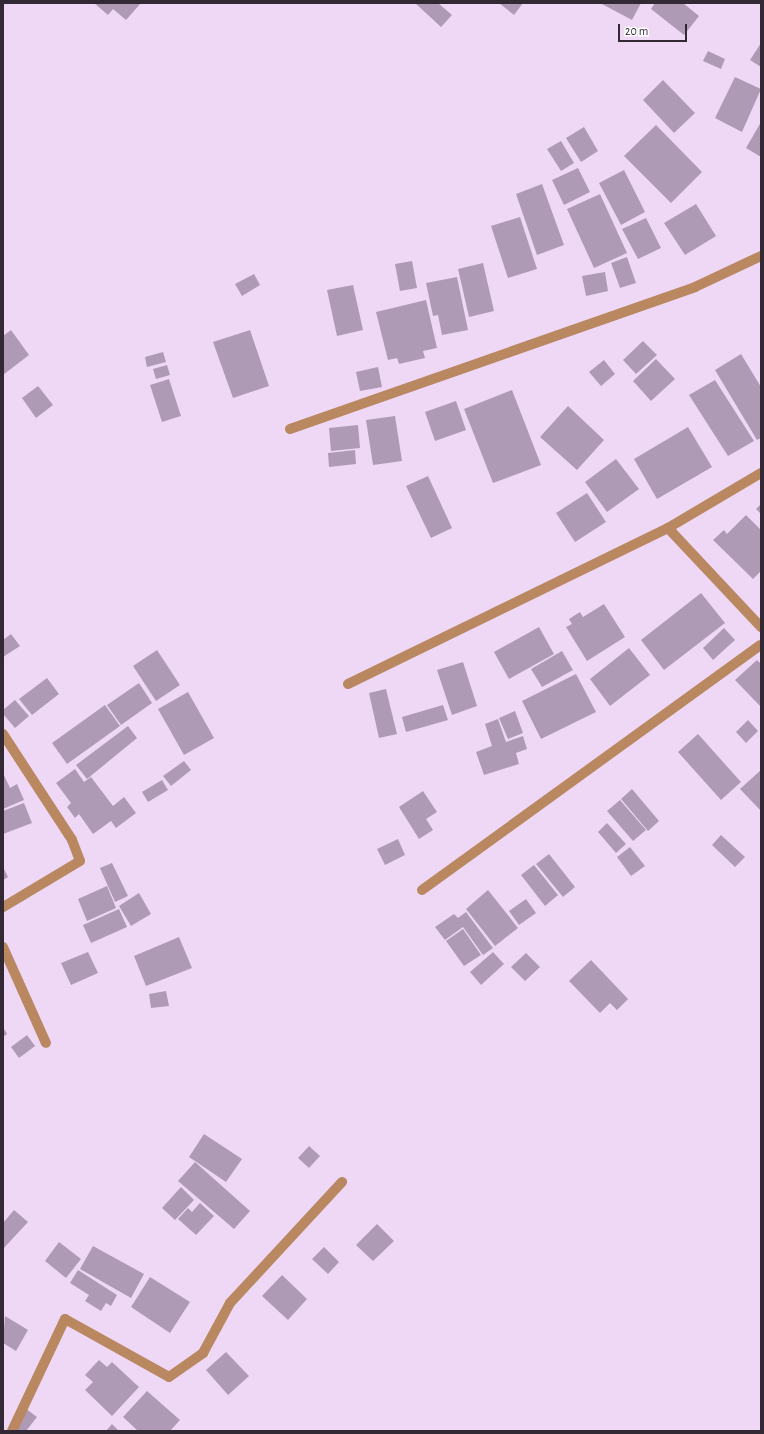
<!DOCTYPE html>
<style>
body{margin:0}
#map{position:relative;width:764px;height:1434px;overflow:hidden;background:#efd8f6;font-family:"Alegreya Sans",sans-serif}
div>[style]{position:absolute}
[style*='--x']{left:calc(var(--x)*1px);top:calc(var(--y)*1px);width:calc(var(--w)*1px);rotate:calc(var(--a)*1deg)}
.building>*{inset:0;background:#af9ab6}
.minor>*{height:10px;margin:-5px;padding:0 5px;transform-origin:5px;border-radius:5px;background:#b98760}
span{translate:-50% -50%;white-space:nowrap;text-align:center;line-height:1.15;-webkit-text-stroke:3.5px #fff;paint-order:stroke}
.frame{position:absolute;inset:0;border:4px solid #322934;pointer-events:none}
.scale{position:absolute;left:618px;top:24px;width:69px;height:18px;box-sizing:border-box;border:2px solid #322934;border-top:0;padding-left:5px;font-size:12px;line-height:14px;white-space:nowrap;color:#322934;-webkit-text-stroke:3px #fff;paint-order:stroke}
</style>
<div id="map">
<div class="building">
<div style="clip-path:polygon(94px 3px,141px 3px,126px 20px,113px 9px,108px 15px)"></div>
<div style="clip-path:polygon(415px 3px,438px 3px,452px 15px,441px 27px)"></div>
<div style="clip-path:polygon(499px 3px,523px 3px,514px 15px)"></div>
<div style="clip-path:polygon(600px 3px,641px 3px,632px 20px)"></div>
<div style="clip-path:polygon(655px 3px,683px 3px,699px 16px,684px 35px,651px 9px)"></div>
<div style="clip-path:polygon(761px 43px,761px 67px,750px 60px)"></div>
<div style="clip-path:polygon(708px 51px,725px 59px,721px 69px,703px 61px)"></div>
<div style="clip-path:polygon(735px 77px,761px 89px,742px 132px,715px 118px)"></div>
<div style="clip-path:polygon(663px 80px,695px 113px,674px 133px,643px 100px)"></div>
<div style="clip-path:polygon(761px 122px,761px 157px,746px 148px)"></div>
<div style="clip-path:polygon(656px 125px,702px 172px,671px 203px,624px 156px)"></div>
<div style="clip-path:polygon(584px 127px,598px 151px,581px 162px,566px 138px)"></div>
<div style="clip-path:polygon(561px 141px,574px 163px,561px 171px,547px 149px)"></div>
<div style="clip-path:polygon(578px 168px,590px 192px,564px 205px,552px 180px)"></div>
<div style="clip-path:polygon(624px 170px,645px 212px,621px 225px,599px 183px)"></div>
<div style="clip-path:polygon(542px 184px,564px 245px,537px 255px,516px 194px)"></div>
<div style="clip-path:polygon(600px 194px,627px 253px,594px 268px,567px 209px)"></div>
<div style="clip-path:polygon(696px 204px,716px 236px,685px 255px,664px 223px)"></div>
<div style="clip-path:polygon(520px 217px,537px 269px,508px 278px,491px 226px)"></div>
<div style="clip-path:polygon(646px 218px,661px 248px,638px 259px,622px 229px)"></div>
<div style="clip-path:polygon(627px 257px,636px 283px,620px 288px,611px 263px)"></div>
<div style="clip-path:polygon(412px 261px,417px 288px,400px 291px,395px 264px)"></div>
<div style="clip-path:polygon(483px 263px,494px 311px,469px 317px,458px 269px)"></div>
<div style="clip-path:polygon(605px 272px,608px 291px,586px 296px,582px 276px)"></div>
<div style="clip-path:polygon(254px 274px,260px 285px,242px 296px,235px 284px)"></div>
<div style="clip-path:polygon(457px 277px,468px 330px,442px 335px,438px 315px,433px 316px,426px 283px)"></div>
<div style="clip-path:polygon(353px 285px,363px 330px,337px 336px,327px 290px)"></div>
<div style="clip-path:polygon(426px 300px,437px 348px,423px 351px,425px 358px,399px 364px,397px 358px,388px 360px,376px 312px)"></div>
<div style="clip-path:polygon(11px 330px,29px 355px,3px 375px,3px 336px)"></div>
<div style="clip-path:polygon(250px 330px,269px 386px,233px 398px,213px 342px)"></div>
<div style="clip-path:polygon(643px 341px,657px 355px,636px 374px,623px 360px)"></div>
<div style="clip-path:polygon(163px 352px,166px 362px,147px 367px,145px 357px)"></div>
<div style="clip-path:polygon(741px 354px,761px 387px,761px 438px,757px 440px,715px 370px)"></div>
<div style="clip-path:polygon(656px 359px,675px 379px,651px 401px,633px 381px)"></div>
<div style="clip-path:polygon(604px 360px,615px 374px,601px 386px,589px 372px)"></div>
<div style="clip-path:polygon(167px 365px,170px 375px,156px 379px,153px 369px)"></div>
<div style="clip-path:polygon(378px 367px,382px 387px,360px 391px,356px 372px)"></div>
<div style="clip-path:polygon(169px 379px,181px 416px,162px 422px,150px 385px)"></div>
<div style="clip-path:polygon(715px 380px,754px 441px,728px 456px,689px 395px)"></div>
<div style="clip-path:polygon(38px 386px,53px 405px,36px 418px,22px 398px)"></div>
<div style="clip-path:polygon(512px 390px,541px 465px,493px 483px,464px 409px)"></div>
<div style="clip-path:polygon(456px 401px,466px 430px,435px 441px,425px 412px)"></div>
<div style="clip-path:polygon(568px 406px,604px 440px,577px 470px,540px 437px)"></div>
<div style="clip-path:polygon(395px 416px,402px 461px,373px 465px,366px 420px)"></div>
<div style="clip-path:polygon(358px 425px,360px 448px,331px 451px,329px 428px)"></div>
<div style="clip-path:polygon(688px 427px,712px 467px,657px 499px,634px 459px)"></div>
<div style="clip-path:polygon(355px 450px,356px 464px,329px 467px,328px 453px)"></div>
<div style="clip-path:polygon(616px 459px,639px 489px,607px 512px,585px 482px)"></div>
<div style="clip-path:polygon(428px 476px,452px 528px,431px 538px,406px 486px)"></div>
<div style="clip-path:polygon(587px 493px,606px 522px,575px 542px,556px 513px)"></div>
<div style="clip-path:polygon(761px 504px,761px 514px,756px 509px)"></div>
<div style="clip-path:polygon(746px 515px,761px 530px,761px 571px,753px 579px,713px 540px,724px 530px,727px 534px)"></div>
<div style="clip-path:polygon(701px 593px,725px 623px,664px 670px,641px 640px)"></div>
<div style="clip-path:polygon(604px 604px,625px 637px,587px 661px,566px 627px,572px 624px,569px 619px,580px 612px,583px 617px)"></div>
<div style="clip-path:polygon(539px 627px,554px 654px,509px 679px,494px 652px)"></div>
<div style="clip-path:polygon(724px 628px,735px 640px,713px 660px,703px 648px)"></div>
<div style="clip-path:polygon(11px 634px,20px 646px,3px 657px,3px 640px)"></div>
<div style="clip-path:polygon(629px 648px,650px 675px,610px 706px,590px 679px)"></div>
<div style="clip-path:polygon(157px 650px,180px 685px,156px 701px,133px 666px)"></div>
<div style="clip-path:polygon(562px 651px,573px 670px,542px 687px,531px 669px)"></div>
<div style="clip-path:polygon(757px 660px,761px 664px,761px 707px,735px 680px)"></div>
<div style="clip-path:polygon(463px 662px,477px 706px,452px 715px,437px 670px)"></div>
<div style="clip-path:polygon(576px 674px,596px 712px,541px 739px,522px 701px)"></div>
<div style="clip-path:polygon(47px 678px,59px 694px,32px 715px,19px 699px)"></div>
<div style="clip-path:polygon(139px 683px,152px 703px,121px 725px,107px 705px)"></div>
<div style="clip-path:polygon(386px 689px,397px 734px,379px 738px,369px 693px)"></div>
<div style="clip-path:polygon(188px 692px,214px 738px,184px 755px,158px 709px)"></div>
<div style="clip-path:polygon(15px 700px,29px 716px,15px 728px,3px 714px,3px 710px)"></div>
<div style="clip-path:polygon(105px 705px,120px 726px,67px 764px,52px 743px)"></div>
<div style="clip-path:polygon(443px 705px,448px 720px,406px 732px,402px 717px)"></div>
<div style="clip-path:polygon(515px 711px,523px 733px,508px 739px,499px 718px)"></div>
<div style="clip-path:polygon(498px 719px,506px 742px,523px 736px,527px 749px,516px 753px,519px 764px,484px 775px,476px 752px,492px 746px,485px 724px)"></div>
<div style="clip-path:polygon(748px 720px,758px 731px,746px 743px,736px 732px)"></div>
<div style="clip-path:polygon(128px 726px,137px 738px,87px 779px,76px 765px)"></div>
<div style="clip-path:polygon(698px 734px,741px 782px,721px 800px,678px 752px)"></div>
<div style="clip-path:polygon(184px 761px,191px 770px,171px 786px,163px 776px)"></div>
<div style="clip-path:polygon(75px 769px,84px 782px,91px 777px,113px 806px,124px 797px,136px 813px,116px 828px,111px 821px,93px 834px,79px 814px,75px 818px,67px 807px,71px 803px,56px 783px)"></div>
<div style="clip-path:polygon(761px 770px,761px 811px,740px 789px)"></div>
<div style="clip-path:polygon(3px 773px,10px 788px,17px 784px,24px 800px,3px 809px)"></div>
<div style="clip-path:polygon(162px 780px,168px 790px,148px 802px,142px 792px)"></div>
<div style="clip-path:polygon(632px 789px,659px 821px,648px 831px,621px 799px)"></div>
<div style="clip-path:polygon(423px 791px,437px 812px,426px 819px,433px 830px,419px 839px,399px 807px)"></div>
<div style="clip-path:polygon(620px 800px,646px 830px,633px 841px,607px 811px)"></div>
<div style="clip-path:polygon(24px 803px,32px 823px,3px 834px,3px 811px)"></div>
<div style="clip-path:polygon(607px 823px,626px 844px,616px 853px,598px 832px)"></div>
<div style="clip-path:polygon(721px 835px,745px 857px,735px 867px,712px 845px)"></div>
<div style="clip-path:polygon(398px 839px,405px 855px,385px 865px,377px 849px)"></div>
<div style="clip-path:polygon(630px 847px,645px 866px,631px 876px,617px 857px)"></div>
<div style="clip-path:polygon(549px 854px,575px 887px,563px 897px,536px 864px)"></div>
<div style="clip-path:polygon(112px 863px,128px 896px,115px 902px,100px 868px)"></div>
<div style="clip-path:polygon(534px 865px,558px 895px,545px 906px,521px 875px)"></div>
<div style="clip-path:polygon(3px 867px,8px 877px,3px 880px)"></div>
<div style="clip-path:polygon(107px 886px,116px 908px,87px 921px,78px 899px)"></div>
<div style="clip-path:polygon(488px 890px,518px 928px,495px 946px,466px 909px)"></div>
<div style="clip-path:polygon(139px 893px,151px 914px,131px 926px,119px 906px)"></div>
<div style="clip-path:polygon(526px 899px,536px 913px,519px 925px,509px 911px)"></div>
<div style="clip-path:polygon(119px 909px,127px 927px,91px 943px,83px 925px)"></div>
<div style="clip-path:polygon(466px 912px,493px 948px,483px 955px,463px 927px,445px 940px,435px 927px,454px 914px,458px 918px)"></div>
<div style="clip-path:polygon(463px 929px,481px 955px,464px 966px,446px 941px)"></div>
<div style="clip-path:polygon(179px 937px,192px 968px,146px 986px,134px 956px)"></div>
<div style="clip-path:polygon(88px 952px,98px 973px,71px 985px,61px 963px)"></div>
<div style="clip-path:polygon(493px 952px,504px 964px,481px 985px,470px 972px)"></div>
<div style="clip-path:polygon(526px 953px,540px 967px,525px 981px,511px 967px)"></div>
<div style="clip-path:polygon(591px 960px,628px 999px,617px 1010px,610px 1003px,600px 1013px,569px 981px)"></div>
<div style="clip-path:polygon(166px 991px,169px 1006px,151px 1008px,149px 994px)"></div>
<div style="clip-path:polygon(3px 1027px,7px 1034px,3px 1037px)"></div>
<div style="clip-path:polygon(27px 1035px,35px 1046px,19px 1058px,11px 1047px)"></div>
<div style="clip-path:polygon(204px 1134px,242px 1159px,226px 1182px,189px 1157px)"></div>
<div style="clip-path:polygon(309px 1146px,320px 1156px,309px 1168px,298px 1158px)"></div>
<div style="clip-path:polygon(195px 1162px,250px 1211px,234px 1229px,178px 1181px)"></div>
<div style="clip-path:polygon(181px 1187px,194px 1200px,175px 1220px,162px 1208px)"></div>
<div style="clip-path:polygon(200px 1203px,214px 1216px,196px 1235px,178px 1219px,188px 1208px,192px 1212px)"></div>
<div style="clip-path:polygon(14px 1210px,28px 1222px,3px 1249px,3px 1223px)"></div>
<div style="clip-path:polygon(377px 1224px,394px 1241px,373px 1261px,356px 1245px)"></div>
<div style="clip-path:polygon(59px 1242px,81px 1259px,66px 1278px,45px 1261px)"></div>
<div style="clip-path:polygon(93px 1246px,144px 1274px,131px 1298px,80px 1269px)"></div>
<div style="clip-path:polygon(324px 1247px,339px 1262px,328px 1274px,312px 1259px)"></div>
<div style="clip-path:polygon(78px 1270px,117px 1295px,111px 1306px,106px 1303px,101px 1311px,85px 1301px,89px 1295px,70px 1283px)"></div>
<div style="clip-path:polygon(282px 1275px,307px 1299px,288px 1320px,262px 1296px)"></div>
<div style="clip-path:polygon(150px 1277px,190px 1302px,170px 1333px,131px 1307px)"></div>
<div style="clip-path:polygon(5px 1316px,28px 1330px,16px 1351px,3px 1343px)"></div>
<div style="clip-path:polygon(226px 1352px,249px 1376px,228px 1395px,206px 1370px)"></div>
<div style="clip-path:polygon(99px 1360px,107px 1367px,112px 1362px,139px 1387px,112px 1416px,85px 1390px,93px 1382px,85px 1375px)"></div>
<div style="clip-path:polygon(147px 1391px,180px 1420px,170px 1431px,138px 1431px,123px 1417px)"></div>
<div style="clip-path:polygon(25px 1408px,37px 1417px,26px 1431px,8px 1431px)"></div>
<div style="clip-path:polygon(112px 1424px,119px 1431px,106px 1431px)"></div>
</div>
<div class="minor">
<div style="--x:290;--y:429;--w:429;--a:-19.3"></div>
<div style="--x:695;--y:287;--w:73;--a:-25.2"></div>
<div style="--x:668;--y:528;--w:136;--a:46.8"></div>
<div style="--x:348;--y:684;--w:356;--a:-26"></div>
<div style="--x:668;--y:528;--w:108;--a:-30.6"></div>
<div style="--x:3;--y:734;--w:126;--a:56.9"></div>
<div style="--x:72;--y:840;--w:22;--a:69"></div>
<div style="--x:80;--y:861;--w:90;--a:149.1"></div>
<div style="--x:422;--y:890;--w:418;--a:-35.9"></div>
<div style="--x:3;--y:947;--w:105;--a:65.9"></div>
<div style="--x:12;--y:1431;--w:124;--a:-64.7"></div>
<div style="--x:65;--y:1319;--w:119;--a:29.1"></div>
<div style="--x:169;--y:1377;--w:42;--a:-35.2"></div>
<div style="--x:203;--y:1353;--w:57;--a:-61.6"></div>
<div style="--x:230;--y:1303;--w:165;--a:-47.2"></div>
</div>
<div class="frame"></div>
<div class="scale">20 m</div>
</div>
